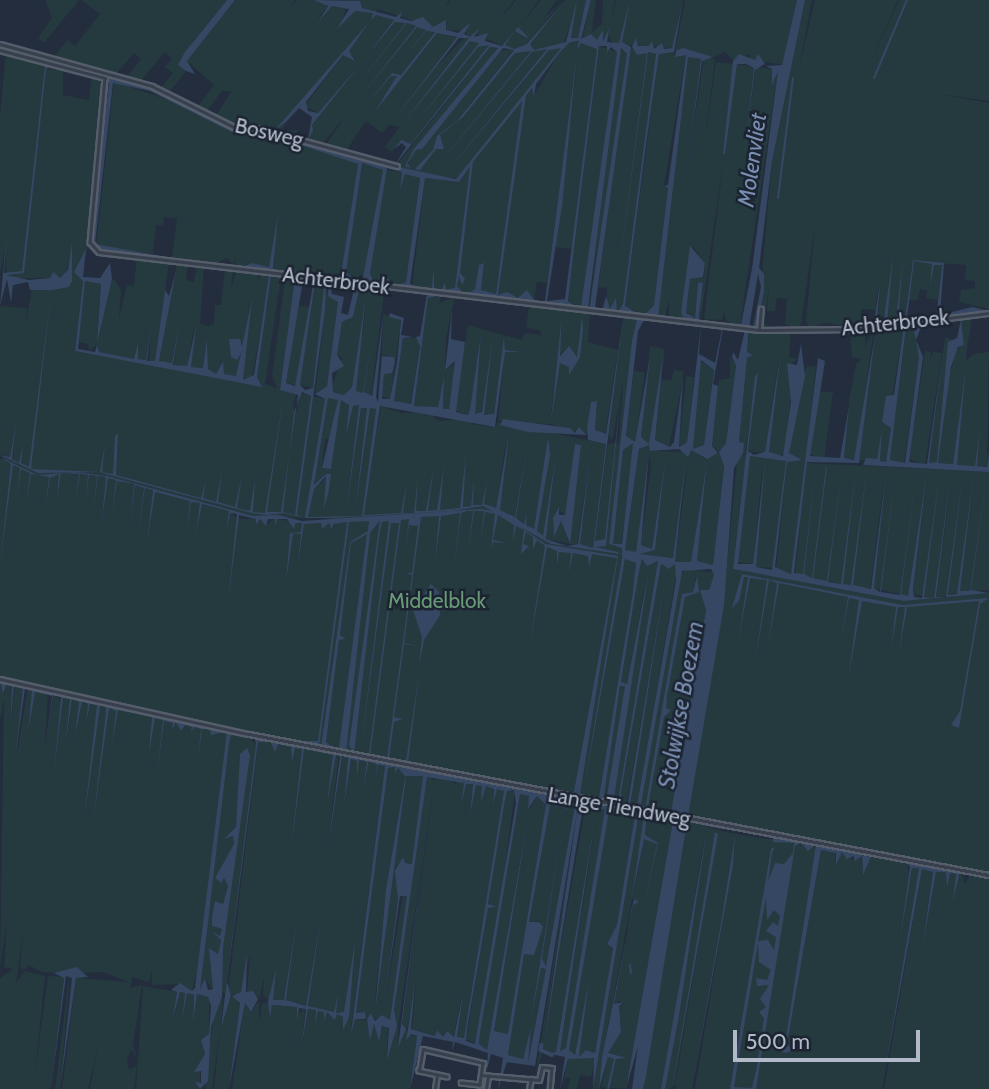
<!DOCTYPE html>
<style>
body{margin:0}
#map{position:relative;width:989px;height:1089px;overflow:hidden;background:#232d3d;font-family:Cabin,sans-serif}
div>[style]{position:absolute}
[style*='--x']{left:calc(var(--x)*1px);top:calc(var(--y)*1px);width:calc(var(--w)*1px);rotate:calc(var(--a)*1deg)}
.green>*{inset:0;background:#253a3e}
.water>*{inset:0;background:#364764}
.stream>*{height:2px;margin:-1px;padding:0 1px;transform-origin:1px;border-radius:1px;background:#364764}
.canal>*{height:3.5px;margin:-1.75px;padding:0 1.75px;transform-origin:1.75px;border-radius:1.75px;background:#364764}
.roads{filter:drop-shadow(2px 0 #555d6b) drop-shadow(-2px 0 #555d6b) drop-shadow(0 2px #555d6b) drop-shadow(0 -2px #555d6b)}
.street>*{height:2.5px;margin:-1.25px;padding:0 1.25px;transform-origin:1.25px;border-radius:1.25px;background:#373f4d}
span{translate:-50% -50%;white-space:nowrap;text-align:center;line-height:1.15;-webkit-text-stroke:5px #1c2432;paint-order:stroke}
.street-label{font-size:21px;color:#b2bac9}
.park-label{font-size:21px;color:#699a77}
.water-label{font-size:23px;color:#7a8eb1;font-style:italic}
.scale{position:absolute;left:733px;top:1030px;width:187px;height:32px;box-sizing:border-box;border:4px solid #b2bac9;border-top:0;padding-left:9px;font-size:21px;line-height:24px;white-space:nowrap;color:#b2bac9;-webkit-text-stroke:5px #1c2432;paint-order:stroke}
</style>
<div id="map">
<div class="green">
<div style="clip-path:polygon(45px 0,79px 0,44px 43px,38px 38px,52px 18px)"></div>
<div style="clip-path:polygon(81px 0,227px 0,194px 40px,181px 66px,186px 71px,168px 94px,160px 89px,173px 73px,165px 67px,172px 58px,165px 52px,140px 82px,127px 77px,141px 59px,134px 53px,115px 75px,53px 58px,67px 40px,75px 46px,100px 14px)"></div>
<div style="clip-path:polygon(evenodd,235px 0,295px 0,291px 7px,297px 0,323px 0,327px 7px,317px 20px,332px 6px,346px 8px,341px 25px,353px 11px,373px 12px,358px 6px,360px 1px,340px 0,449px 0,445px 7px,451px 0,514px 0,498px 22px,516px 0,539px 0,521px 25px,541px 0,557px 0,543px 19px,563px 0,527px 44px,514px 49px,450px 129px,516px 52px,531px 51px,464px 133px,532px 52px,547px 49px,471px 144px,549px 50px,571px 41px,579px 42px,578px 51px,581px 43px,598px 45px,572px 249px,555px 247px,578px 53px,547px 283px,537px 282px,534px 300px,498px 295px,513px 177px,496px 294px,481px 290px,484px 264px,479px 265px,475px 289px,466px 295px,457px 289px,458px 277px,464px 277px,462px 285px,464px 276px,460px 273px,473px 162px,522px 100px,514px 175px,526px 97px,532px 88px,534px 96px,559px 52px,457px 178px,445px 177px,395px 167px,490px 47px,498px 49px,414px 150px,408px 160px,501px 50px,511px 50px,475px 33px,435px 84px,471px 40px,489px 46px,411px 144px,401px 140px,392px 152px,385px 147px,400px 127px,389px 125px,382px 133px,366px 121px,345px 152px,327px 143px,345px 117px,323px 143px,308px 139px,312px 125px,363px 61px,318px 113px,305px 106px,343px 55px,356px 60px,348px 51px,370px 22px,282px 123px,288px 120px,281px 131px,299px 130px,294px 137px,239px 128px,215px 117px,232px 91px,222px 91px,206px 112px,197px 107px,214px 85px,187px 61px,235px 0,378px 9px,433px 27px,447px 21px,446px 31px,465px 30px,467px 35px,431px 72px,457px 38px,437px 33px,374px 113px,398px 77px,392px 74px,377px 91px,392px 73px,401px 75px,435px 32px,397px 20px,364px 59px,394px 20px,376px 15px,370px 19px,378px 9px)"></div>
<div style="clip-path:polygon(565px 0,586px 0,578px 38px,570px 37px,573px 17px,563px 45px,534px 50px,529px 44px)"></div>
<div style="clip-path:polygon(591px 0,596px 0,592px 32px,602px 24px,603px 0,615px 0,611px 23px,616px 0,683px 0,672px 48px,614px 44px,608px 36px,603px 42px,603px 30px,597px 41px,591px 34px,582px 40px)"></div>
<div style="clip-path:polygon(685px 0,797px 0,782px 65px,750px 59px,749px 54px,733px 60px,725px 52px,714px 57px,675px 51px)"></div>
<div style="clip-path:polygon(805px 0,812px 0,799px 68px,815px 0,898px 0,862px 81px,899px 0,989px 0,989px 101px,937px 94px,989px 103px,989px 309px,959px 302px,961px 290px,975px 288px,975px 281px,965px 280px,966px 265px,936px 263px,942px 265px,938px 300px,926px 298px,927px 291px,920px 289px,918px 300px,909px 300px,913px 260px,904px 319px,896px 316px,887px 323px,886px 313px,878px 321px,879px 283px,875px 310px,861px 309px,861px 327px,865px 328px,812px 329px,852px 327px,825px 323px,810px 328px,806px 321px,815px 226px,801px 324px,796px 329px,777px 329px,794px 328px,785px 324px,787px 299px,777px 298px,775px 311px,767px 311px,769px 285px,764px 323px,773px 329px,762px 328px,761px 310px,757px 328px,772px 161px)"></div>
<div style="clip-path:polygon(599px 46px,617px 52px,583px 310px,568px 301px)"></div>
<div style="clip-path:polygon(630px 48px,656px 54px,623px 304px,618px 313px,607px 308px,607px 288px,598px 287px,597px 298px,628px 54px,589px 311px,619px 49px,628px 53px)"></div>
<div style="clip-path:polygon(674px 52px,675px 57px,686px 54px,664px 186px,668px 188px,654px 305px,643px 315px,625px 306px,659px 54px)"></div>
<div style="clip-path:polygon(evenodd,6px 53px,45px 64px,22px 273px,46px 69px,63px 70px,63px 95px,89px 100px,91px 78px,107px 85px,89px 246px,74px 272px,83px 281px,75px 351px,262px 386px,257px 377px,271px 276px,281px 277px,265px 384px,277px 388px,272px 376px,285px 280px,295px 277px,280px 389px,297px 392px,293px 405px,295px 417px,301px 393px,311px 396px,297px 513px,313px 396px,325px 399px,307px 518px,314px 489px,328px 476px,325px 510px,330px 474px,314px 486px,328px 398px,338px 400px,333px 439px,325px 439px,322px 467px,330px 469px,341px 399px,349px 405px,346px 436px,353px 406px,359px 405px,347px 503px,361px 408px,367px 408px,355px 507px,370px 408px,376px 409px,364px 510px,381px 406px,402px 413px,423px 412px,426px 418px,428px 412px,439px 421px,467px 418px,471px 424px,495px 427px,498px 422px,606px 444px,593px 548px,580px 544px,592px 444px,577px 545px,546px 539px,556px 454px,543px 537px,537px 531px,548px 437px,534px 530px,526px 525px,527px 515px,525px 524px,516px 518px,527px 438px,515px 517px,500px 510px,507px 434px,496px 509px,551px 544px,618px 554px,595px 547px,606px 546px,607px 531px,605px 539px,595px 541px,608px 444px,619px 443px,623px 382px,612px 441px,609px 433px,623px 317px,637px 319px,609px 544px,622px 548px,623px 558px,582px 800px,625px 558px,636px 562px,635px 571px,639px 561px,598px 802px,603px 803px,620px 685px,626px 686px,607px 802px,613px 805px,648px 569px,627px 684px,621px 683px,639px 571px,642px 559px,647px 566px,658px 561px,617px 806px,624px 806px,621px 792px,661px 564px,669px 569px,675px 564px,677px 570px,637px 805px,629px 805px,668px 571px,627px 801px,627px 807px,639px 810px,681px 574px,688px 569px,715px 573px,709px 590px,701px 590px,707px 602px,685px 746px,707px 617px,706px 645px,677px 813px,676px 799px,673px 813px,645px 810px,678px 818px,644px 814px,633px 898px,644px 839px,658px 843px,645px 835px,648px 816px,654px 823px,659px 818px,673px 821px,626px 1089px,601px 1087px,608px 1057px,614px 1059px,612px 1075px,616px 1059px,627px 1058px,608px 1053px,621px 1032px,619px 1006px,625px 1003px,618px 1001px,617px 1009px,614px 1004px,632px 906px,639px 902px,632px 899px,602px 1057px,601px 1080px,599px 1089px,593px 1089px,639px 813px,631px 812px,634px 821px,617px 925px,607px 944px,613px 948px,595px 1053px,586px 1050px,583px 1057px,577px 1056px,589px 979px,575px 1055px,569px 1051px,580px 977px,566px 1048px,560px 1051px,597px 813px,556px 1052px,542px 1053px,535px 1079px,578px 806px,542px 1048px,586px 804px,515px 790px,498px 920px,520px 794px,529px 796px,529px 810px,537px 796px,546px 805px,508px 1034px,494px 1032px,529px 812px,487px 1050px,479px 1044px,481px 1027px,476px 1044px,466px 1039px,488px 908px,496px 907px,488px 904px,502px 809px,464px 1039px,457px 1037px,462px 993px,454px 1036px,446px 1031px,443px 1037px,437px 1030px,435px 1036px,412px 1029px,416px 982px,407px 1029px,402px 1024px,434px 784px,398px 1027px,398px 1044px,402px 1030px,407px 1030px,407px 1041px,410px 1034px,417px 1037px,410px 1089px,232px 1089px,245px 1003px,251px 1012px,259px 1001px,259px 1023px,262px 1003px,268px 1002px,270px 1017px,272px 1005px,297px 1007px,297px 1016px,305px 1007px,302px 1050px,308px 1009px,316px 1010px,315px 1021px,317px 1012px,323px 1010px,308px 1006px,321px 912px,306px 1006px,286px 1000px,296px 918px,284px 1000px,273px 1000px,274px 979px,269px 1001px,263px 995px,264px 978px,259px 999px,253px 991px,247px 994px,250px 954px,241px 992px,232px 995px,228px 991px,258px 742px,267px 742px,244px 734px,256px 744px,225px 994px,218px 987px,247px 748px,240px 754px,236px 830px,224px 839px,233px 836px,234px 844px,215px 878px,221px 883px,224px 878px,228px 886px,223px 904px,215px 901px,212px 918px,212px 926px,222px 929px,220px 936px,211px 931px,221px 940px,218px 954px,209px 948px,214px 960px,213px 990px,205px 978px,203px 989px,197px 988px,200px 963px,192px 991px,179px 984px,152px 985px,152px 969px,149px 982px,132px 977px,130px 988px,142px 985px,133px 1045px,138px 1061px,132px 1050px,127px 1058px,129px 1069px,137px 1066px,134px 1089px,90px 1089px,98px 1044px,88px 1089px,62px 1089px,76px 978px,129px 982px,103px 972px,79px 973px,77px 967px,69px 973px,41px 972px,29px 965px,24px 970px,20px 967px,23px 933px,16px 983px,24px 971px,45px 976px,35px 1074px,48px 976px,64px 977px,51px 1089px,0 1089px,0 978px,13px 969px,4px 967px,7px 922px,0 967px,4px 698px,0 720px,0 683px,4px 695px,7px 683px,12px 686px,10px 722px,15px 687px,23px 687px,16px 758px,28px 687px,0 681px,8px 678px,0 677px,0 459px,5px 460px,0 455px,13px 461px,15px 426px,10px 457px,0 454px,0 306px,27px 308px,25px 326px,32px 288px,69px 287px,72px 275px,71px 255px,66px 273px,58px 279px,53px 272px,50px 278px,7px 278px,5px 250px,0 274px,0 115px,6px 53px,577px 444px,581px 445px,569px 544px,561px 521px,554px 537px,553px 518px,558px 509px,565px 515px,577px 444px,6px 53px,61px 472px,75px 472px,107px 476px,253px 516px,370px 520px,349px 522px,340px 578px,347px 522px,333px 524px,332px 530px,329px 523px,322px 529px,322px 523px,304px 524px,299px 562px,303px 523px,276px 519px,275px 527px,275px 518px,266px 525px,260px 519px,256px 525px,256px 519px,237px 519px,229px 511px,201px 504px,200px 511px,200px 503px,154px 492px,149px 530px,153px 490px,145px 488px,142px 506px,144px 487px,135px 485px,129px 531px,134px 485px,117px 480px,115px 489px,116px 480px,108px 477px,101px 526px,106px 477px,98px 476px,97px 482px,97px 476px,61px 473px,59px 485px,61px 472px,6px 53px,368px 532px,351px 543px,340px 635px,346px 639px,339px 640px,326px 742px,336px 750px,322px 746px,350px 542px,368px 532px,6px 53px,696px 576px,698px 592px,685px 597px,652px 777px,682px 594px,693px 592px,696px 576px,6px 53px,48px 692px,106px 705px,99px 707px,97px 716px,97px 705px,90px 704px,87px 717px,88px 704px,81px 701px,76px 733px,79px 702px,72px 699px,66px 745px,70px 699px,63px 698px,55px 764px,61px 701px,54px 694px,45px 746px,48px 692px,6px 53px,339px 754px,399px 767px,396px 774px,395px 767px,388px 768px,380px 821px,356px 1013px,365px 1012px,366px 1019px,372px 1013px,375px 1020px,382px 1016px,390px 1020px,412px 868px,399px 869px,405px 871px,404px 883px,399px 873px,397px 889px,403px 894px,383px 1013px,398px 899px,396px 871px,404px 856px,404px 863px,412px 864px,416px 848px,394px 1010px,397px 1027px,392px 1029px,387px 1058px,388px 1027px,383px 1026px,379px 1036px,374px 1023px,370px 1037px,367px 1020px,355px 1019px,351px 1028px,385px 766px,378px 765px,375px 781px,377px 765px,369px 761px,364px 786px,367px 762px,359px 760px,357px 774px,357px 761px,351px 759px,344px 801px,348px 757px,342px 756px,326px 862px,339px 754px,6px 53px,408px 767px,514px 789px,514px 790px,507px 791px,503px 805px,504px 790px,497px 788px,493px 802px,493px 788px,486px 786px,482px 800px,482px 785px,476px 785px,470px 816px,473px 784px,466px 783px,463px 797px,464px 783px,457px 780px,455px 785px,454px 780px,437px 775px,434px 781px,428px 775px,419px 821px,423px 775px,405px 776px,400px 768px,408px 767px,6px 53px,405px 778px,406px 779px,374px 1012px,386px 889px,405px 778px)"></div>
<div style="clip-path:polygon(688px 56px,701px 59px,685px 182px,704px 57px,715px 59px,704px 150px,716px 62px,734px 64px,723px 154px,737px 64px,754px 67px,746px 139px,756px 67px,772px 69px,772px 77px,778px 71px,740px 325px,727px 322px,724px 312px,722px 320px,704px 319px,724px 157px,700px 323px,686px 323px,697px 321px,699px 314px,703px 282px,698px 283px,695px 318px,686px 313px,690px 279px,704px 277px,705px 263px,693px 247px,681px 313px,686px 319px,669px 315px,669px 300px,665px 315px,658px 318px,656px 310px)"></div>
<div style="clip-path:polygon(114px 82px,178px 103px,234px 133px,253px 129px,358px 162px,342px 274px,274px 271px,275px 234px,269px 267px,264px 269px,252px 263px,235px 268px,236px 257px,234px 264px,226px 258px,214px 265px,172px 257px,177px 218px,164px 217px,163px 225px,156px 225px,153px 254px,96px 246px)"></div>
<div style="clip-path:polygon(361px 163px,383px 170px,368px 274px,361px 282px,346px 272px)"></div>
<div style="clip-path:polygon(470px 165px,455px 288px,446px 289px,445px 282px,441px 291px,434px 288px,434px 272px,431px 291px,412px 287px,425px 178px,459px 182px)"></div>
<div style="clip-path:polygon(385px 170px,402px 172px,401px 189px,405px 174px,420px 178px,406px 282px,393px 286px,373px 281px,370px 273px)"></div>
<div style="clip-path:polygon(137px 258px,169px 262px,155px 361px,149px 362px,151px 332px,146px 360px,138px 359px,138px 344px,134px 359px,99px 352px,97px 345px,89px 351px,88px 344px,78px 342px,85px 281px,101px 284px,97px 343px,107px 285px,114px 279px,121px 290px,119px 318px,127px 285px,134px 286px)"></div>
<div style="clip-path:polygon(177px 263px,188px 265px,186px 280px,194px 282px,197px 266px,204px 266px,200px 324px,208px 326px,214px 324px,215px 305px,221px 305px,225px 269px,233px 270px,231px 288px,237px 271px,258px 273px,258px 281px,262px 274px,270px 276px,252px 378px,243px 380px,240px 374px,251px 298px,242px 346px,241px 340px,230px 356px,241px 353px,236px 376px,224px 374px,222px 361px,216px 374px,208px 369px,207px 338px,203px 368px,191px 367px,194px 328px,187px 366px,174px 366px,176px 345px,172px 363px,159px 362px)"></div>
<div style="clip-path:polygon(314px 280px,329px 281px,327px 293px,338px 302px,327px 386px,315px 393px,325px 310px,325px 282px,313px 388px,300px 385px,311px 307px,298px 385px,286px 383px,297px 306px,309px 307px)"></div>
<div style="clip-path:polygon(360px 286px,384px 292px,371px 397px,364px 392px,369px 353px,363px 393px,355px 391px,367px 297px,352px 387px,344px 395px,331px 390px,342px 358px,337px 355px,342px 322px,353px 317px)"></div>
<div style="clip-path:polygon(441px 296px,439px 303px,455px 297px,446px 338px,445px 370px,456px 363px,448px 411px,443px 410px,444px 377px,438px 407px,414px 406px,428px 298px)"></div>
<div style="clip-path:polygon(evenodd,529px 307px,590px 314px,588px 342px,618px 350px,605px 435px,595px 430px,597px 401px,591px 402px,587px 435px,550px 424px,498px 421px,506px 338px,493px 416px,484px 415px,484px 403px,480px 415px,474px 413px,481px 335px,470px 409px,468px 415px,454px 410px,468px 325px,522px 340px,524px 333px,541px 335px,541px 331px,526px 327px,529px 307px,563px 314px,559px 355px,569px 346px,577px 357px,581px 325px,580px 357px,572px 366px,560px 362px,550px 420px,563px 314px)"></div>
<div style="clip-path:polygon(384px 314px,401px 320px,390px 399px,382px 397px,384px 374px,394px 357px,382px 355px,378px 402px)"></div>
<div style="clip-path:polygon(972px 317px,965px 362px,973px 354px,989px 352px,987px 466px,977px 466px,980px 438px,975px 466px,956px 466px,966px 365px,953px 464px,938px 463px,947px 397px,937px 462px,929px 463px,945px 337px,952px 340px,950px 375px,956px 350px,964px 344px,961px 320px)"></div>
<div style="clip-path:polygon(903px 325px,889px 328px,903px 332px,888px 422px,882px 422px,891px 428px,886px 463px,880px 461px,882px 428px,877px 459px,859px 461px,876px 329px,883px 335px,868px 457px,884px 328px)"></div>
<div style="clip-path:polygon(913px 325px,919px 357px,904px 464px,890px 461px,906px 327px)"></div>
<div style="clip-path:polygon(874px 329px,856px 459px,844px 459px,849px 401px,856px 364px,862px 359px,852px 357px,850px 333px,865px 331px,865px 345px)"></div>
<div style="clip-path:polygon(evenodd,750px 330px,791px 331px,789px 357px,798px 359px,787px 366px,792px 382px,785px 454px,772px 457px,769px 452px,780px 351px,765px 453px,748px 451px,757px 375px,745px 455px,803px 460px,789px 453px,795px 411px,806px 367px,816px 366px,806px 463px,989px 472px,989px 590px,971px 591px,972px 579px,969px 592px,960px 591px,974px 477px,958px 593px,948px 595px,954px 540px,946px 596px,936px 597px,952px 474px,934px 598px,913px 594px,927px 473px,908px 596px,874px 588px,885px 473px,870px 590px,795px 575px,801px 519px,792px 573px,776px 570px,787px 462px,773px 568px,756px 567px,763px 461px,753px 564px,737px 562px,743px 478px,733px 569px,904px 601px,989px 593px,989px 598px,958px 603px,989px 599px,989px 877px,962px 874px,965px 884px,970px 876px,989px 879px,989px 1089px,884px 1089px,922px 868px,933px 871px,922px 947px,936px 872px,946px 871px,947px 887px,950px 872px,956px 874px,955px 894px,959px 876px,958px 874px,947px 869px,907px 862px,910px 880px,913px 865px,919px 868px,882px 1089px,695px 1089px,737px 836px,692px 1089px,675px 1089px,676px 1084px,670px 1089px,643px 1089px,687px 821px,725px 832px,816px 847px,785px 1043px,778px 1044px,784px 1053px,794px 1050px,787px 1044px,821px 850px,835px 852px,836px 864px,842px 852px,854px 861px,861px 856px,863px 875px,871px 857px,681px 819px,688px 817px,723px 606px,747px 358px,753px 355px,747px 352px,750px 330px,706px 830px,679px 1017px,665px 1084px,675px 1013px,706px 830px,750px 330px,717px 832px,676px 1080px,675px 1081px,715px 833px,717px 832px)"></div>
<div style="clip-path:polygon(403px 338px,419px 338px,420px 344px,410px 405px,394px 401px)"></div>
<div style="clip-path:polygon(650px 346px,664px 349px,650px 451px,689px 452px,700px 362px,714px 367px,704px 445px,692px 450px,705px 459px,719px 453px,724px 462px,713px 565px,697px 561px,707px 461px,691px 562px,675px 562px,688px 460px,673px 558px,640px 554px,655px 550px,666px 455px,652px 549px,641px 545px,651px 464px,649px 454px,636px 552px,625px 552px,639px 450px,648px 444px,641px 437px)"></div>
<div style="clip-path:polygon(925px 351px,931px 352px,930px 361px,933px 352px,942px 353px,925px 465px,909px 459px)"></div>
<div style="clip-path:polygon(730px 357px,736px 366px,726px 443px,719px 452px,712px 445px,718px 386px,719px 380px,730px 378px)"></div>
<div style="clip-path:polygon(674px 370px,683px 371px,683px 378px,669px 447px,655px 440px,661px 379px,671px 381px)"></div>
<div style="clip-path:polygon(634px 371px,645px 372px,621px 545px,612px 544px,623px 448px,633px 443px,626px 436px)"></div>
<div style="clip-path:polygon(686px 376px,694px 377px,687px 442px,679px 446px)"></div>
<div style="clip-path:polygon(818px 392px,833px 392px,824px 460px,810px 454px)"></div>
<div style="clip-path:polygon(551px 800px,556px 806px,565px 802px,566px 808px,575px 805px,546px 966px,542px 958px,565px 811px,530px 1023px,541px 968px,546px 969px,528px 1063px,531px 1027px,523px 1059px,508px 1055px,524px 953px,532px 955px,542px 928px,539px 921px,529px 922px)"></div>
<div style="clip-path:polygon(70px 976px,60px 1089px,55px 1089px,69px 976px)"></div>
<div style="clip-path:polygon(143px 986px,177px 992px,174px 1019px,180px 992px,185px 993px,182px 1020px,187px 993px,194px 995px,193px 1022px,197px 994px,209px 998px,209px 1034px,201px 1041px,205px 1054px,195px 1072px,200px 1068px,200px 1089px,136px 1089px)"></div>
<div style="clip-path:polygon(232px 996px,240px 1002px,229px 1089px,214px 1089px,220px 1030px,212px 1089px,205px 1089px,213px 1019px,223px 997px,221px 1028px,226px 998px)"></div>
<div style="clip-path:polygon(587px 1057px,595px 1059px,591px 1077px,580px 1075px,577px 1089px,567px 1089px,571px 1079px,566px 1077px,562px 1089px,568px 1059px)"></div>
</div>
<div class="water">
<div style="clip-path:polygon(227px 0,235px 0,187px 61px,195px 74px,186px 71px,178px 65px,185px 52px)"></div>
<div style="clip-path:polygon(evenodd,314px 0,360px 1px,362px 8px,396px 17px,402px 12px,400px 18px,411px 21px,423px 17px,433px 27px,446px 20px,446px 30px,458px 33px,471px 22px,464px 34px,470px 37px,479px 28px,474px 37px,488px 33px,485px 41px,502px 46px,518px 27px,528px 37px,558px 0,527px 38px,515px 31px,505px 45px,514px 49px,527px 44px,565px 0,530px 44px,534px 50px,566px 42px,577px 0,571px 38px,578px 38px,586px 0,591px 0,581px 39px,591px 34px,597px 40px,603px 30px,603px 42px,609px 29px,607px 42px,619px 43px,630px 0,622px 42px,631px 47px,595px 307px,601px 311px,589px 311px,627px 54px,621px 48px,588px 309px,581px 307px,617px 52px,611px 47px,607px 52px,607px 46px,599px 46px,574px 249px,568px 301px,579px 309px,466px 295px,475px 289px,479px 265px,484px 263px,481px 290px,496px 294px,522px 101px,473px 162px,460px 273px,465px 278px,462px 285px,459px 276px,457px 286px,465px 295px,431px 291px,434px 270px,434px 288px,441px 291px,445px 282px,446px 289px,455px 288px,470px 166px,459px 182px,425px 178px,410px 284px,429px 290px,393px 287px,406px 282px,420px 178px,405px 174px,400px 190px,402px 172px,387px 168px,370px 273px,373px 281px,389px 279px,392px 287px,362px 283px,383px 170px,362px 163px,346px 272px,361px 283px,239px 268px,252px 263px,269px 267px,278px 214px,273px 270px,341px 275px,358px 164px,253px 129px,365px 160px,456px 179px,561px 48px,549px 50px,446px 173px,547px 49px,532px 52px,433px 171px,531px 51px,515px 53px,463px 117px,440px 135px,444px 149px,436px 149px,420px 170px,415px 169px,433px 150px,437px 136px,457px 121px,514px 50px,503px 48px,422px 149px,416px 150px,407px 164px,412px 168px,405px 166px,414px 149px,498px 48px,490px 47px,395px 165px,406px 147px,402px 143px,394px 149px,401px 140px,411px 144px,489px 45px,478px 47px,414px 126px,479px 43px,470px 41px,402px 125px,469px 38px,459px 38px,392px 122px,457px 37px,437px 33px,374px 113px,397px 76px,391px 76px,366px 105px,392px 73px,401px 75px,435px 32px,426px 31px,396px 68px,426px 30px,417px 27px,359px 99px,416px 26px,407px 23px,351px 93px,406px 23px,395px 22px,364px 59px,394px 20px,376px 15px,371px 20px,373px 13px,355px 11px,337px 29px,349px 9px,332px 6px,318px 22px,328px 6px,314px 0,579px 41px,577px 51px,581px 43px,597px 49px,565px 299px,547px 301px,562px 206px,577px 53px,545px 301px,535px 301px,527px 290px,518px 298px,507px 292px,498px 295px,526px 96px,532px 88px,534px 97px,536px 84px,560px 52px,570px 42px,579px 41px)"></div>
<div style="clip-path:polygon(683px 0,674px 52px,659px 54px,646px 145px,625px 306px,641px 315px,602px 312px,606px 296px,610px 309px,616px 298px,617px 313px,623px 304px,656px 54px,648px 52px,616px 293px,647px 53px,637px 55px,632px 47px,636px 38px,638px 46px,649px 46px,652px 41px,654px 49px,662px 43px,664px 49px,672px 48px)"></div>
<div style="clip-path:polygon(evenodd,797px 0,805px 0,772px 161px,759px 268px,764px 274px,764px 290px,757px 328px,753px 328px,761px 287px,758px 274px,749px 328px,747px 352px,753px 355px,747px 358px,739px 442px,744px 443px,743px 453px,734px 468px,724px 605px,688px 817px,681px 818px,721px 827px,722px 829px,687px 822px,646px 1076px,643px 1089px,632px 1089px,638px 1046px,626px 1089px,673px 821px,659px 818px,654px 823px,647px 816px,645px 835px,658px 843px,643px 910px,657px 844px,644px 839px,632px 898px,644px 814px,678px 818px,645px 810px,664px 697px,682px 594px,693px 592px,697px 576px,699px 592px,685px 597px,667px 696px,666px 708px,671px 710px,664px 717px,648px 806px,671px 813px,706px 610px,700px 590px,709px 590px,714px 575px,711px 569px,682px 571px,640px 810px,627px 807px,667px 571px,630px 806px,637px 805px,676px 581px,675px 564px,669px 569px,661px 564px,621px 792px,624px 806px,617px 806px,658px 561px,647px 566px,642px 559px,639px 571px,621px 682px,627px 684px,649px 569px,613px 805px,606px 802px,625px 686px,620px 686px,603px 803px,598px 803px,633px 592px,636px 563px,625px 559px,582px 800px,622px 558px,622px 548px,609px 544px,632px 341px,637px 319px,644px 320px,638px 331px,626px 436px,635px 442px,650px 357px,641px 437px,649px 444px,664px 349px,655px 440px,670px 447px,674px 442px,683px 378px,679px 447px,687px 442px,701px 326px,699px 354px,715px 363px,722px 329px,716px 327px,723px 328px,713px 384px,718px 386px,712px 446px,718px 453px,707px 459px,691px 450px,688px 457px,679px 449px,650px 451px,649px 445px,639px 449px,625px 550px,636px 552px,649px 453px,641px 545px,652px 549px,666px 455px,655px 550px,640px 554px,673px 558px,686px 459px,675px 562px,691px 562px,707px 461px,697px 561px,713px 565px,724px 466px,719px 452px,726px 443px,736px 366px,732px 357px,733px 352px,738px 360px,745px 330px,745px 327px,729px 325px,729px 323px,741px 324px,752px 269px,778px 71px,772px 85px,772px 69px,766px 66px,782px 65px,797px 0,701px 360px,714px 370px,704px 445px,693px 449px,701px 360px,797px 0,633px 443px,622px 544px,613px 544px,623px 450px,633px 443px)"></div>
<div style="clip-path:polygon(370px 21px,349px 51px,355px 61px,343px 55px,306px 102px,308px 111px,318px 113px,363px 61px,312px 125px,313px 131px,308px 139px,312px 117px,299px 108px,288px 120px,274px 131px)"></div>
<div style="clip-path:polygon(0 45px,146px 86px,233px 128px,251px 129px,234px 133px,150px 91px,113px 83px,95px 244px,211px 265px,94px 249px,92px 241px,109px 82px)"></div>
<div style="clip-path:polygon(683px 48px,713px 57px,702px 61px,685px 183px,701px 59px,688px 57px,658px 318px,643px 316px,654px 305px,668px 188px,664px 186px,668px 185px,686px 55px,675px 57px,676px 51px)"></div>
<div style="clip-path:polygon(739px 54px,755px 60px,758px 54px,765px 64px,755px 70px,744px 156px,754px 68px,746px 64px,737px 64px,725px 154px,723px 154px,733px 61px)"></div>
<div style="clip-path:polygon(45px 64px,52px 66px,46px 69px,24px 273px,6px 275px,29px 280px,50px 278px,53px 272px,60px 278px,68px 270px,72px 243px,72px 281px,69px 287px,52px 290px,30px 290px,28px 282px,13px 285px,11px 303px,7px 279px,0 306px,7px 232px,4px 273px,22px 271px)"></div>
<div style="clip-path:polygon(690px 246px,705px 263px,703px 277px,690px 279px,686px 313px,695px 318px,698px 283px,703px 282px,698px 323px,685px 321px,681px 313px)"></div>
<div style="clip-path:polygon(86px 249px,83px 277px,100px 278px,110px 263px,112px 279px,97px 343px,101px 284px,85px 281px,78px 349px,95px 352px,97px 345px,99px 352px,134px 359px,138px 343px,138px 359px,146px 360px,152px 323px,147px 361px,155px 361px,165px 290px,169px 296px,176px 271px,159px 361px,172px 363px,179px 325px,173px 365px,187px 366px,196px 327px,191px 367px,203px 368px,207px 338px,208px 369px,216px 374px,223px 361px,224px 374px,236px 376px,241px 353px,237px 360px,231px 357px,229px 339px,240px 339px,242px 346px,252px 298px,243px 380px,254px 375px,269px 275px,271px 275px,257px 377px,262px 387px,75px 351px,83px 281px,74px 272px)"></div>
<div style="clip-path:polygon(893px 257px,887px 323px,896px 318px,903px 259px,898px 319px,905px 317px,913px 260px,944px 263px,940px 315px,972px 307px,989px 311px,936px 319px,942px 265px,934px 265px,930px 286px,932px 264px,914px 261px,907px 318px,915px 318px,917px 312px,919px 321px,868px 326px,874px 322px,880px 282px,877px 321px,884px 318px)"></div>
<div style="clip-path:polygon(evenodd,295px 277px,303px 280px,286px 383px,295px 386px,314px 280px,322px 282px,315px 282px,300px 385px,305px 390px,313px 388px,324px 286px,326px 282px,325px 310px,297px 515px,305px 518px,325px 399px,315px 394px,327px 386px,338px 302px,328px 296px,329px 282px,332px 294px,344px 297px,341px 313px,348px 315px,355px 285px,360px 286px,353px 317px,342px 322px,337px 355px,344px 366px,332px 373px,333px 392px,344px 395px,352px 387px,366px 296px,356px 391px,363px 393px,371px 342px,364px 392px,372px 396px,384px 309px,376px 397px,378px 402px,382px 356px,394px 357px,395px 362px,392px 373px,384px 374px,382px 399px,390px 399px,397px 362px,401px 320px,389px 317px,390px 313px,404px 318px,401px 335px,413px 337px,403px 338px,394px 401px,411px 404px,420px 346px,416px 337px,420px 336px,427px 294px,438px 296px,428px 298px,414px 406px,438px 407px,444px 376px,443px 409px,449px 409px,455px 361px,445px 370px,452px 310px,451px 339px,465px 342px,456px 412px,468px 415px,470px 409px,481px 334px,475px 414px,482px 412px,493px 336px,484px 415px,494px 414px,504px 337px,505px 350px,520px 352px,505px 352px,495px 427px,380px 406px,364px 515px,401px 513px,407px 482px,403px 513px,414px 513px,418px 476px,416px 511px,426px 511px,434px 465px,428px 511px,437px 510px,444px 466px,440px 510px,460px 508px,466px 454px,463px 507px,471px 506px,474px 479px,473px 505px,482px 505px,487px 481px,484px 504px,496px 508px,509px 433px,500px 510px,515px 517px,528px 438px,516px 518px,524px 524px,527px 514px,526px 525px,534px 529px,548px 437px,550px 455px,537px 531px,543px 536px,556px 454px,546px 539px,567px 546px,578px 544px,592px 444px,580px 544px,593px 548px,606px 444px,588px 440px,587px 428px,591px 402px,597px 401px,595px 430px,606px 434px,623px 320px,595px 541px,605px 539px,622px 382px,606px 546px,595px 547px,618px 552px,619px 554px,551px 544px,483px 506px,452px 511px,334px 518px,306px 518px,283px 513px,267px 515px,252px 513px,99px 472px,38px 473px,0 455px,10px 457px,16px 422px,12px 459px,19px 463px,23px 445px,21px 463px,29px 467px,51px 293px,31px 469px,100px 472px,105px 444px,102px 472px,113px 474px,115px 436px,118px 434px,116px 475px,201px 498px,206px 481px,203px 498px,216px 502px,222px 472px,218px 502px,235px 507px,242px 475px,237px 508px,250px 511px,255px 479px,253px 512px,265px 513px,284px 393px,267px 512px,281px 512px,298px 395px,280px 390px,295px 277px,302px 392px,311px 396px,295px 515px,283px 512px,294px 412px,302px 392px,295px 277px,328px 398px,338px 400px,322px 468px,331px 469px,341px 400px,349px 405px,346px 436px,353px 406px,359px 405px,346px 513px,361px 408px,367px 408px,355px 511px,370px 408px,376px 409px,362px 516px,308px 517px,314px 489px,326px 476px,324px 510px,329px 489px,331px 474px,326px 474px,314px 485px,328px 398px)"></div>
<div style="clip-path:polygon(562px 314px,560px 356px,569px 346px,577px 357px,582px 317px,583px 329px,580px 357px,569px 375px,569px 367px,560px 363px,551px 420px)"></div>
<div style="clip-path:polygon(961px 319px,964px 345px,958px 347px,951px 367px,938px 463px,953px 464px,966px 365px,957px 465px,975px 466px,980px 430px,977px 466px,987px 467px,989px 452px,989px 472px,863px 465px,866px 458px,877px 459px,882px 428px,880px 461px,886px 462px,891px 428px,882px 422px,886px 396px,894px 395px,903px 332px,887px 328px,904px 326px,906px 327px,890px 460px,905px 463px,919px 357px,913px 325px,922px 324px,916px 340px,923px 357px,909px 462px,927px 464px,944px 344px,929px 463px,937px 462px,948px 342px,957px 338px)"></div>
<div style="clip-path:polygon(evenodd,876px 329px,859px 463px,807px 462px,794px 573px,803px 574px,815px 473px,804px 574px,812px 578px,826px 467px,827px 467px,813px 578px,827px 581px,842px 467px,828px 582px,841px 584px,856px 468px,843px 584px,851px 585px,867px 468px,853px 585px,871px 589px,886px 473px,874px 588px,880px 592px,896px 471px,881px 592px,900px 595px,917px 470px,901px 594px,908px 596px,927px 472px,913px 590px,914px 597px,922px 598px,940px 472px,924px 597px,934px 598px,951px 474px,936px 597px,946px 597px,963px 474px,948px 595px,957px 594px,974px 474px,960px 591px,970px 591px,987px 475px,971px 590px,989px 593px,904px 601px,733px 569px,755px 377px,758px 372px,748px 451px,754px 455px,765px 452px,781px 351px,769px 452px,783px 456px,791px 402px,787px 363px,797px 365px,801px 344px,805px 376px,789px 453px,802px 460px,787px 462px,775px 567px,791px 574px,818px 358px,825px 361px,810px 456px,840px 458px,849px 406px,844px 458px,854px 460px,876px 329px,750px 456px,786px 461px,772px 570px,756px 567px,765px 461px,753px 564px,738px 564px,750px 456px)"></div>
<div style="clip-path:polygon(503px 419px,570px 428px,575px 433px,579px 427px,586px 435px,528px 432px,500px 425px)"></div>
<div style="clip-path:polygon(575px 444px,581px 445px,570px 544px,561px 521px,554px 537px,553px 518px,559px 507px,559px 515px,565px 515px)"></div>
<div style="clip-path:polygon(0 457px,37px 475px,75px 472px,107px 476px,253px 516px,278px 515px,302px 521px,481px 509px,492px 511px,509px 519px,545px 544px,618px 556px,579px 800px,573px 797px,617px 558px,592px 554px,589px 567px,588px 556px,573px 553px,569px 573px,571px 553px,559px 552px,557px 565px,557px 551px,547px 547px,529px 649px,545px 546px,537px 540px,533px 549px,533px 537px,526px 532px,523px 544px,529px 546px,521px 554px,524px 530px,516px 526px,513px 542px,514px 525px,498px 515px,493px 540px,507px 543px,493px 542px,491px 549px,495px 514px,485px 512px,480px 544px,484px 511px,474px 511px,468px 553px,473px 511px,467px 511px,461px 513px,454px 568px,460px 513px,441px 516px,435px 562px,439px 516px,421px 517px,404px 643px,419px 646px,404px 644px,394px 717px,403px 719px,394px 722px,389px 758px,406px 761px,420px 668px,408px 762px,412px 767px,372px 756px,387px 758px,412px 575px,406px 573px,412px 573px,418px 526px,409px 525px,405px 554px,409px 519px,401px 520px,370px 756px,362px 755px,369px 753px,399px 523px,391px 523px,360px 755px,389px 521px,382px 522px,379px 536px,354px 754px,349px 745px,380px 520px,370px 533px,346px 752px,339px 748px,367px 534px,351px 543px,340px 635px,346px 639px,339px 640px,326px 742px,337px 750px,321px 747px,350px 542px,368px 531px,369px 521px,349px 522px,319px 747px,288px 741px,318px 741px,347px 522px,333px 524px,332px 530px,329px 523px,322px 529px,321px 523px,304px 524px,298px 564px,301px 534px,293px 533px,286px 582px,290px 533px,301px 532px,302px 523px,295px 523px,294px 529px,287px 519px,277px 519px,275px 527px,275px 519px,268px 519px,266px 526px,260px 519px,256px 525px,256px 519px,239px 515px,228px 602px,237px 514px,230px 513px,226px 532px,229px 511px,202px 504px,196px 533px,200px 503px,191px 502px,187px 530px,190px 501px,155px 492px,147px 542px,153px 490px,145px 488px,138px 533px,144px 488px,135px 485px,129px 532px,134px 484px,117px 481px,112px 513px,116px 480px,108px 478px,101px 526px,106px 477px,98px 476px,94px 506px,97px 476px,89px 475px,85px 503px,88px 475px,80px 474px,76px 498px,79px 474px,61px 473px,57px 498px,59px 474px,50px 478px,46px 505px,49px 477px,31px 474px,26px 505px,30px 473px,21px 469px,17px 498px,20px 468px,13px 465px,0 565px,11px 464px)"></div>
<div style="clip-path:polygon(742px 574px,902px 605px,989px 598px,980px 604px,959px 728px,951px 725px,960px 711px,979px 601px,907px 607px,899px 653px,905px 607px,898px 607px,891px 650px,896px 607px,862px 601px,848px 680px,859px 600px,849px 598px,841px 640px,848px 597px,779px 583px,768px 647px,777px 583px,769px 580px,755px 663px,767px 580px,750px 578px,738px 643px,748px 577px,744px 577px,739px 601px,732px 608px)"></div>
<div style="clip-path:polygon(431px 584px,439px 592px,440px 615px,424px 640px,419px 666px,422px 637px,413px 610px)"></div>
<div style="clip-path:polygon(0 681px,63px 694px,150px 716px,224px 731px,224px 732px,211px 735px,210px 729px,202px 729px,198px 758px,201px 729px,194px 727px,191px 733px,192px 727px,185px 725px,181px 731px,176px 722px,172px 730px,173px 723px,164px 721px,157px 774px,163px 720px,155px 718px,149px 753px,152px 717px,118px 710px,112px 744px,116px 711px,109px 708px,93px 822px,106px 713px,106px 706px,100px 706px,84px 821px,97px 705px,90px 704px,86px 723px,88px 704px,82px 701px,75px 735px,79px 702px,72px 699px,65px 748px,70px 699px,63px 698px,54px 773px,61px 697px,53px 695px,45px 749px,52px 696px,35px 692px,28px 732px,32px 691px,25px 689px,15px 758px,23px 687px,14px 687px,10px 725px,12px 686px,7px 684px,3px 694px)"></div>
<div style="clip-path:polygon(227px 732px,258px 737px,267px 742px,258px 742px,227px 982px,231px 995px,221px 1028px,256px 744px,255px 738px,242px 735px,231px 735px,229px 743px,200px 990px,205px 978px,208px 990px,213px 989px,209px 948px,218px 954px,221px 940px,211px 931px,220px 936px,222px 929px,212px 926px,212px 917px,215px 901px,223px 904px,228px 886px,224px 878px,221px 883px,215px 878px,234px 844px,233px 836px,224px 839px,236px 827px,240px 754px,247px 748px,250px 755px,223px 948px,222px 997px,211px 1027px,208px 1081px,200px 1089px,195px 1082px,201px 1083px,201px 1071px,194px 1072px,205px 1054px,201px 1040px,209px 1034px,211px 1006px,208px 997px,197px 994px,193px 1023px,194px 995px,187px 993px,182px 1021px,185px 993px,180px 992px,173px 1019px,177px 992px,171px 990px,180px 983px,192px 991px,195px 988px)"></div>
<div style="clip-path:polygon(evenodd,270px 740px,639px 813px,593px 1089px,594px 1058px,568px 1059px,560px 1089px,565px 1057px,546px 1053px,556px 1052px,596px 813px,560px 1051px,566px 1048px,605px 809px,583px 807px,543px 1048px,578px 806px,535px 1066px,507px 1062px,498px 1089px,503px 1058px,491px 1054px,486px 1073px,488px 1053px,455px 1042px,452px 1051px,453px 1042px,423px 1036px,410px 1089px,417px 1036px,411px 1034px,406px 1041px,415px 983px,411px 1029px,435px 1036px,437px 1030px,443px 1037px,447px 1031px,454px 1037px,463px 993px,457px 1037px,464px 1038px,504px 791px,497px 789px,493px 804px,494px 789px,486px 786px,481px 803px,482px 786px,476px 785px,470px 816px,473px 784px,466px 784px,461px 806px,464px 783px,427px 777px,394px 1010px,397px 1026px,387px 1060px,389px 1028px,382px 1026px,379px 1041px,374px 1024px,370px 1040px,367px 1019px,371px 1013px,375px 1021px,382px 1015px,390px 1020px,407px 896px,400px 896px,383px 1013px,398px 899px,395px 871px,403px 857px,405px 863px,412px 864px,423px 776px,405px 776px,398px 768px,395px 774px,395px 767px,388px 768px,356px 1013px,365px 1012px,366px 1019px,355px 1019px,351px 1033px,385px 766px,378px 765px,375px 781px,377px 765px,369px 761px,363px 789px,367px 762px,359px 760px,357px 778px,357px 761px,351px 759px,344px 805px,348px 757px,342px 756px,326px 862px,340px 756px,336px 755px,327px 803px,333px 755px,304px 749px,291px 850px,302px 749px,295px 748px,292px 762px,291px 747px,278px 744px,275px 752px,270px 740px,514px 790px,516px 803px,475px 1044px,466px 1041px,467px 1029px,488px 908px,497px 907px,488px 904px,504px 805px,507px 791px,514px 790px,270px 740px,520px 794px,529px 796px,528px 809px,537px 796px,546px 805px,508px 1034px,494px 1031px,529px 812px,487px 1050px,479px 1044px,480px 1033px,520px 794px,270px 740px,551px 800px,556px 807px,565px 802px,566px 809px,575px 805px,546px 966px,542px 958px,565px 810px,530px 1024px,541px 968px,546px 969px,528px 1063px,531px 1027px,523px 1059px,508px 1055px,524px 954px,534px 955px,543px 927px,539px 922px,529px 922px,551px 800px,270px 740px,609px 811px,631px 812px,634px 821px,617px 925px,607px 944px,613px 948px,595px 1053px,586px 1050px,579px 1057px,589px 979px,575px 1055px,569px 1050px,609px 811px)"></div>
<div style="clip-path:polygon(405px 778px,406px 778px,375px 1012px,386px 889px)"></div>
<div style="clip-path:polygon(433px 784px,402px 1024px,406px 1029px,398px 1047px)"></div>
<div style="clip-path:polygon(707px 829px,679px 1016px,665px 1089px,661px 1089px)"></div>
<div style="clip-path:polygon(715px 832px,718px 834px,674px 1081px,674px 1079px)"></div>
<div style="clip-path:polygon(735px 836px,733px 865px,692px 1089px,721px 923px)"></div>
<div style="clip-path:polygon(evenodd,772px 837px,814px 844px,814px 846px,808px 851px,801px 843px,795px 846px,756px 1089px,730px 1089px,771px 849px,775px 847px,772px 853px,768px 882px,775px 863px,784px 864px,793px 853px,794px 843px,773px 842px,772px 837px,766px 897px,767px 920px,774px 910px,780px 916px,778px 926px,773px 922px,766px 931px,776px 937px,774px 950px,768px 940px,758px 941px,766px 897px,772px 837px,758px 943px,759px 962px,771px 970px,767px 980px,756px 978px,757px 986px,769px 985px,760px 999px,766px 1007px,759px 1012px,764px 1018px,757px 1066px,752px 1088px,734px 1087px,758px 943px)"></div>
<div style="clip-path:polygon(816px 845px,871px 857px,863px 875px,862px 856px,854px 861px,854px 856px,847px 859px,842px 852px,836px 865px,836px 853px,821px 850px,787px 1044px,794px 1051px,784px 1053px,776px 1047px,785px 1043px)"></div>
<div style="clip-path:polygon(906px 862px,958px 870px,959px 876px,953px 901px,956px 874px,950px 873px,947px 888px,946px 872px,936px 872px,922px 949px,933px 872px,922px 869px,882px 1089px,919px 868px,912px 868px,900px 940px,910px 867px)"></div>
<div style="clip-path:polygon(634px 899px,639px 902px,632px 906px,614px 1004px,624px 1002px,619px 1006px,621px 1032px,608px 1053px,627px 1058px,616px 1059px,609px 1089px,607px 1089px,614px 1059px,608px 1057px,599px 1089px,602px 1057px)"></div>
<div style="clip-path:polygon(322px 909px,308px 1006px,334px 1012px,338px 994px,336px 1013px,344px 1012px,355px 941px,349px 1017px,343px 1030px,343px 1017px,337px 1014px,335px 1020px,327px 1012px,324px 1021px,324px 1012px,318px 1011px,315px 1025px,316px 1010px,308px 1009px,301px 1051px,306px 1009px,299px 1008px,297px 1021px,297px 1007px,272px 1005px,270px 1019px,268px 1002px,276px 969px,273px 1000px,284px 1000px,297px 915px,286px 1000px,306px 1006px)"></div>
<div style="clip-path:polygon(247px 954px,246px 992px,253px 991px,258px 999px,251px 1012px,245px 1003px,229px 1089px,240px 1003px,232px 996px,241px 992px)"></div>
<div style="clip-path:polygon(77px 967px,88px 977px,76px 978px,60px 1089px,72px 978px,66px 976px,51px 1089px,64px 978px,54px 973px)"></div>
</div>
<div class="stream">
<div style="--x:874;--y:78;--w:85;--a:-67.1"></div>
<div style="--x:778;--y:198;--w:121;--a:-82.9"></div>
<div style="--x:630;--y:965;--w:8;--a:83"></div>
</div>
<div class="canal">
<div style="--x:542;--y:1045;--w:5;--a:101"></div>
<div style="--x:541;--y:1050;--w:12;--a:24"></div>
</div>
<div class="roads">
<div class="street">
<div style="--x:0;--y:44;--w:158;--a:15.4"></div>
<div style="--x:152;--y:86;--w:96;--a:26.6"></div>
<div style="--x:238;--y:129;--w:19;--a:-3"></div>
<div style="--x:257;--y:128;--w:145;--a:15.2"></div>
<div style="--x:0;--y:50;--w:109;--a:14.9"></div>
<div style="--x:105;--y:78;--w:165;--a:95.2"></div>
<div style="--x:90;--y:242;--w:13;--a:48"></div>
<div style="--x:99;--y:252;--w:665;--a:6.74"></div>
<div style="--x:759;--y:330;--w:101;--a:-0.6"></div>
<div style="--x:860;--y:329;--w:130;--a:-7.1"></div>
<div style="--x:759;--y:330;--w:21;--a:-85"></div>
<div style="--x:0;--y:679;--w:254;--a:12.5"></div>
<div style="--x:249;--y:734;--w:753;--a:10.79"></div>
<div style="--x:481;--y:1075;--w:58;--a:4.9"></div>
<div style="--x:539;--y:1080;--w:13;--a:-77"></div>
<div style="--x:542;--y:1067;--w:10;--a:6"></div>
<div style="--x:552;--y:1068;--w:21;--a:95"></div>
<div style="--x:447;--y:1077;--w:29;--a:-168"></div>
<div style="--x:419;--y:1071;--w:22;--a:-80"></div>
<div style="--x:423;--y:1049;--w:62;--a:13.1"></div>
<div style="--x:483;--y:1063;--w:22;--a:98"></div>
<div style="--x:480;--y:1085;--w:19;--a:-174"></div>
<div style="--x:435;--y:1089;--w:14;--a:-82"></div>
<div style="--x:486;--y:1089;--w:13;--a:-81"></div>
<div style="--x:529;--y:1089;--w:10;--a:-79"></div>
</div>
</div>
<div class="street-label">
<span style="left:269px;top:133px;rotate:13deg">Bosweg</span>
<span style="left:336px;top:281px;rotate:7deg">Achterbroek</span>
<span style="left:895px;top:323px;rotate:-6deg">Achterbroek</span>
<span style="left:619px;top:807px;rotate:10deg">Lange Tiendweg</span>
</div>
<div class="park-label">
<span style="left:437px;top:601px">Middelblok</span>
</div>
<div class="water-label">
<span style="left:752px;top:160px;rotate:-82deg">Molenvliet</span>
<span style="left:681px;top:705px;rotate:-80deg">Stolwijkse Boezem</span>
</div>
<div class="scale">500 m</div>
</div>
